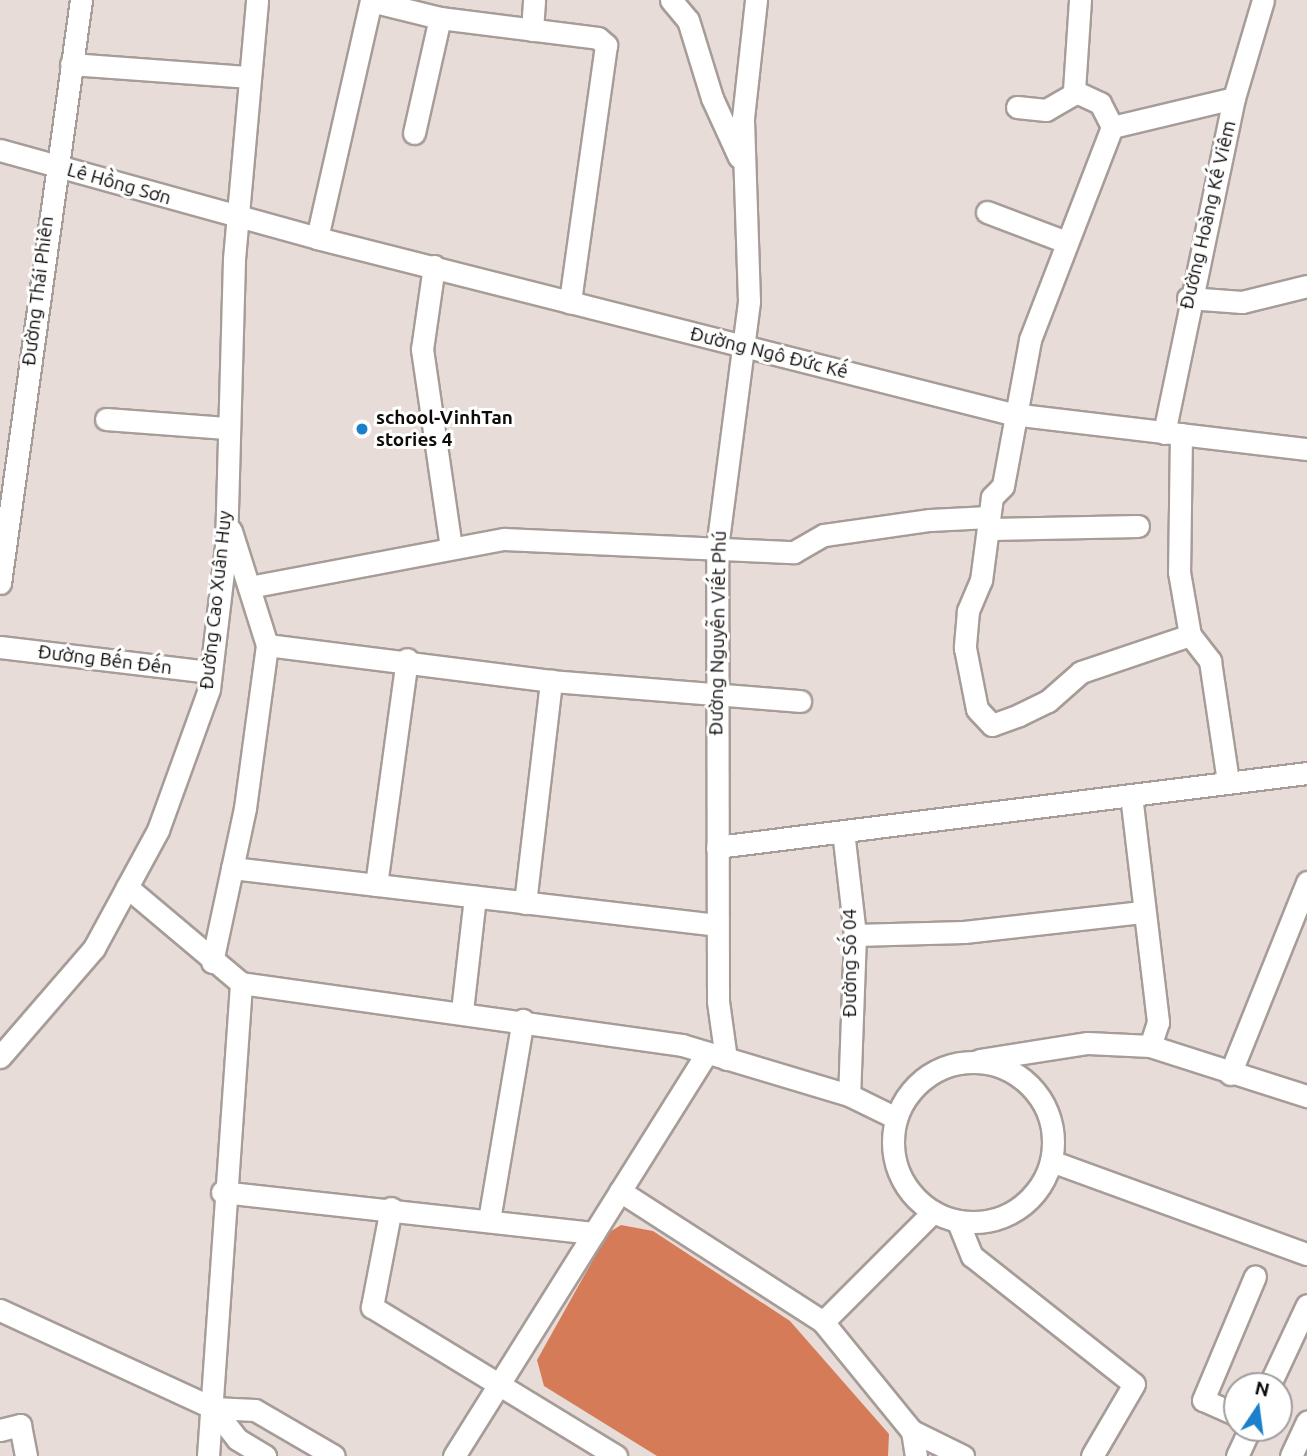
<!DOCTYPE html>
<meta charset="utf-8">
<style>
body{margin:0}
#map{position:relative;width:1307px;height:1456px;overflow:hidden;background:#e8dcd8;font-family:Ubuntu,sans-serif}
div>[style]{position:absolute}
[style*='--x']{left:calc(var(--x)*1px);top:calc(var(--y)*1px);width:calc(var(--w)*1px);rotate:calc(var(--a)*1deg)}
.water>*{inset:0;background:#d67b57}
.roads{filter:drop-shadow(2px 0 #a69c98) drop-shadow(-2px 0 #a69c98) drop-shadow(0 2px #a69c98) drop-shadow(0 -2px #a69c98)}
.minor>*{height:21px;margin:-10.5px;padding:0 10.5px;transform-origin:10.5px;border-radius:10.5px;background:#fff}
.minor>.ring{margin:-10.5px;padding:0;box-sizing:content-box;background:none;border:21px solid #fff;border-radius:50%}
.dots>*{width:19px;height:19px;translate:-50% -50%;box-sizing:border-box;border:4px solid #fff;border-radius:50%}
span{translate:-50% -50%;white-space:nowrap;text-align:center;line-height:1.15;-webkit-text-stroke:6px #fff;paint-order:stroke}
.street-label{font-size:19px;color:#0e0b09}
.poi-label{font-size:19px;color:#0e0b09;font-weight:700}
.left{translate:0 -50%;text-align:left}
.north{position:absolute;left:1223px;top:1372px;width:70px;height:70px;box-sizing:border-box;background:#fff;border:2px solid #9f9d9d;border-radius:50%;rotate:13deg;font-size:19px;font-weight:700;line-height:28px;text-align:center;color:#0e0b09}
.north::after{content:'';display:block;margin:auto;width:24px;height:32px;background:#1b80cb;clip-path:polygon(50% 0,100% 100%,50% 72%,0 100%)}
</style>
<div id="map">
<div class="water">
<div style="clip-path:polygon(621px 1225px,653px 1231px,790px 1321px,889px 1434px,888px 1456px,657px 1456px,544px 1386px,537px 1360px,608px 1233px)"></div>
</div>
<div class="roads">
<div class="minor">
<div style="--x:671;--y:0;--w:26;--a:50"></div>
<div style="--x:688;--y:20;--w:82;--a:72.9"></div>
<div style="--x:712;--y:98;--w:65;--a:65.4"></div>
<div style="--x:1080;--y:0;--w:91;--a:93.8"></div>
<div style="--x:1074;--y:91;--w:29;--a:25"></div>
<div style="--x:1100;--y:103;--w:27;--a:63"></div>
<div style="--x:1112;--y:127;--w:228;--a:111.1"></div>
<div style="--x:1030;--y:340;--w:148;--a:100.5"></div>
<div style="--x:1003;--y:486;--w:16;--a:135"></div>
<div style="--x:992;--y:497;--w:84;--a:97.5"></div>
<div style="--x:981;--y:580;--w:34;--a:113"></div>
<div style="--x:968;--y:611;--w:37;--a:95"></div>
<div style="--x:965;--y:648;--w:62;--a:78.9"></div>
<div style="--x:977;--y:709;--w:22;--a:47"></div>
<div style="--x:992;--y:725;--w:29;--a:-20"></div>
<div style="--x:1019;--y:715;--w:32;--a:-26"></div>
<div style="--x:1048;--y:701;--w:44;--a:-41.3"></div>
<div style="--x:1081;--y:672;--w:115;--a:-18.7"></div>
<div style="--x:532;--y:30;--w:30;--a:-86"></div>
<div style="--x:71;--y:64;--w:179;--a:4.2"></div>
<div style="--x:1017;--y:107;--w:29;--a:6"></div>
<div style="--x:1046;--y:110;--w:34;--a:-30"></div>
<div style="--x:1112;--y:127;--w:125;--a:-13.4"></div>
<div style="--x:414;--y:133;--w:118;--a:-77.3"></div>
<div style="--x:0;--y:150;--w:329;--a:15.5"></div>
<div style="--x:317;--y:238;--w:717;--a:14.21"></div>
<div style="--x:1012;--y:414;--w:297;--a:6.8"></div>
<div style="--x:987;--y:212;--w:85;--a:20.8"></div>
<div style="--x:317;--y:238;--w:243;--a:-77.2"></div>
<div style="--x:371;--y:1;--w:71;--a:13.8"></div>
<div style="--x:440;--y:18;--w:159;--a:7.2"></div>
<div style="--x:598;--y:38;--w:11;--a:41"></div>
<div style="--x:606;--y:45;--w:260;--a:98"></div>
<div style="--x:434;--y:266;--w:84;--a:98.2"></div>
<div style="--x:422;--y:349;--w:201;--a:81.7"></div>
<div style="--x:1188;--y:298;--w:54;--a:4.2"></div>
<div style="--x:1242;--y:302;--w:67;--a:-13.8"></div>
<div style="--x:106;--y:419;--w:120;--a:4.3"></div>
<div style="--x:1164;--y:433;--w:342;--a:-78.2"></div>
<div style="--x:1234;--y:98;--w:102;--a:-73.5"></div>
<div style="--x:1181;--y:434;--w:138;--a:90.8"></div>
<div style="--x:1179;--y:572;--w:64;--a:80.1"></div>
<div style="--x:1190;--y:635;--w:33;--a:52"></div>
<div style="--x:1210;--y:661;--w:122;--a:81.5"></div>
<div style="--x:0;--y:583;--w:589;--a:-82.09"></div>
<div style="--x:249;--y:587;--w:259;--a:-10.7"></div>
<div style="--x:504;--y:539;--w:290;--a:2.6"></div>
<div style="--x:794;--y:552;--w:34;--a:-30"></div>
<div style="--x:824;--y:535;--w:107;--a:-8.1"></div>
<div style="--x:930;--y:520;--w:59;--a:-2.9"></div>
<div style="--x:989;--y:517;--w:12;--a:85"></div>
<div style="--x:990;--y:529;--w:148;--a:-1.2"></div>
<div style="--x:267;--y:645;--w:286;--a:7.2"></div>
<div style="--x:551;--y:681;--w:250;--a:4.6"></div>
<div style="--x:0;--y:647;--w:212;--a:6.8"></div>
<div style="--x:1131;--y:795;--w:229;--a:83.2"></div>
<div style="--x:1158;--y:1022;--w:25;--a:108"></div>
<div style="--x:843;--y:831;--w:105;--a:83.4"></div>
<div style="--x:855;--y:935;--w:160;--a:92.1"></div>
<div style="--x:717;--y:847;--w:595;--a:-7.15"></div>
<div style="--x:232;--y:868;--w:488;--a:6.7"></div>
<div style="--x:376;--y:885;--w:228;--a:-82.2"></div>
<div style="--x:127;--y:887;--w:149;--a:40.1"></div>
<div style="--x:241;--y:983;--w:445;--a:8"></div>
<div style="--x:682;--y:1045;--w:174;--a:16.7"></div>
<div style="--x:849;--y:1095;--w:52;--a:26.1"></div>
<div style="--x:525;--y:903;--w:224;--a:-83.3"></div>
<div style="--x:855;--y:935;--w:109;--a:-1.6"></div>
<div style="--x:964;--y:932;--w:179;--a:-6.4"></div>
<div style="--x:212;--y:962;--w:157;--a:-77.9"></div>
<div style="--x:245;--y:808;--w:164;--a:-82.3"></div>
<div style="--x:267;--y:645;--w:120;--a:-107.5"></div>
<div style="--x:462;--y:1011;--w:115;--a:-83.5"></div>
<div style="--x:0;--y:1057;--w:144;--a:-49.2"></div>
<div style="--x:94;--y:948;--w:134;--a:-61.5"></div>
<div style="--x:158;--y:830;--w:150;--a:-70.1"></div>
<div style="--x:209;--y:689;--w:144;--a:-83.2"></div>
<div style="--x:226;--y:546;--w:287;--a:-88.4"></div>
<div style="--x:234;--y:259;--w:260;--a:-84.9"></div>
<div style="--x:726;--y:1059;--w:59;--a:-97.9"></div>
<div style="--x:718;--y:1001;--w:453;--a:-90.1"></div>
<div style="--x:717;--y:548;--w:249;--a:-82.6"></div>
<div style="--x:749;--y:301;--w:183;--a:-91.9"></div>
<div style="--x:743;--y:118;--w:119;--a:-83.7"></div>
<div style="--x:979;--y:1060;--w:110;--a:-8.9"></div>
<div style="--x:1088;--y:1043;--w:62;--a:2.8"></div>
<div style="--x:1150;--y:1046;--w:165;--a:17.7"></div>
<div class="ring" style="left:893px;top:1062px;width:139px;height:139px"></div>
<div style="--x:1230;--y:1074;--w:207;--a:-68.1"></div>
<div style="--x:1051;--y:1161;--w:272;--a:20"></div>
<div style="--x:620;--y:1191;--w:242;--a:32.8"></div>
<div style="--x:823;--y:1322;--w:141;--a:50.8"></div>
<div style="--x:912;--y:1431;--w:57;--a:26.1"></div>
<div style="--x:222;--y:1192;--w:374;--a:6.3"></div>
<div style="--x:391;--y:1208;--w:101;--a:100.9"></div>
<div style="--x:372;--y:1307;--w:286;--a:31.4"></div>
<div style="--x:489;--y:1220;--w:203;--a:-80.4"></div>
<div style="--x:958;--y:1222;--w:37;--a:68"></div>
<div style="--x:972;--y:1256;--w:206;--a:38.3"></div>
<div style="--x:1134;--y:1384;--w:83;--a:120.3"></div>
<div style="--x:0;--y:1310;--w:234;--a:24.7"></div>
<div style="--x:213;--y:1408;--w:42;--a:2.7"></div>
<div style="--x:255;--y:1410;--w:91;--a:30.2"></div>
<div style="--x:823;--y:1322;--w:156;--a:-45"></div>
<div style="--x:1269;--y:1386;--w:89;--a:-64.9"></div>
<div style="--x:213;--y:1408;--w:39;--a:52"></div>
<div style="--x:237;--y:1439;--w:33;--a:31"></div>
<div style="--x:1237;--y:1415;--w:37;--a:-156"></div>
<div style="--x:1203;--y:1400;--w:134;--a:-67.2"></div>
<div style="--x:0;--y:1430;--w:21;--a:-14"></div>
<div style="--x:20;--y:1425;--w:32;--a:79"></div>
<div style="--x:912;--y:1431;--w:25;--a:81"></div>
<div style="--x:208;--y:1456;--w:474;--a:-86"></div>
<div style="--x:454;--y:1456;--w:476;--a:-57.9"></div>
<div style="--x:1237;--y:1456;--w:31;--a:-65"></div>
<div style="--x:1291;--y:1456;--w:38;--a:-65"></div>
</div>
</div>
<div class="dots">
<div style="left:362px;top:429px;background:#1b80cb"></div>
</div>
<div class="street-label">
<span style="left:119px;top:184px;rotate:16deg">Lê Hồng Sơn</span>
<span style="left:1208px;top:215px;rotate:-77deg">Đường Hoàng Kế Viêm</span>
<span style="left:38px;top:291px;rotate:-83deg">Đường Thái Phiên</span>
<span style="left:769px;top:353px;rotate:14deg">Đường Ngô Đức Kế</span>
<span style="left:216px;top:600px;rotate:-84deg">Đường Cao Xuân Huy</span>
<span style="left:718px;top:633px;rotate:-89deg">Đường Nguyễn Viết Phú</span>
<span style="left:105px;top:660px;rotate:7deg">Đường Bến Đến</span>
<span style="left:850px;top:963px;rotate:-90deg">Đường Số 04</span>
</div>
<div class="poi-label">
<span class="left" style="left:376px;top:429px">school-VinhTan<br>stories 4</span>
</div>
<div class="north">N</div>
</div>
